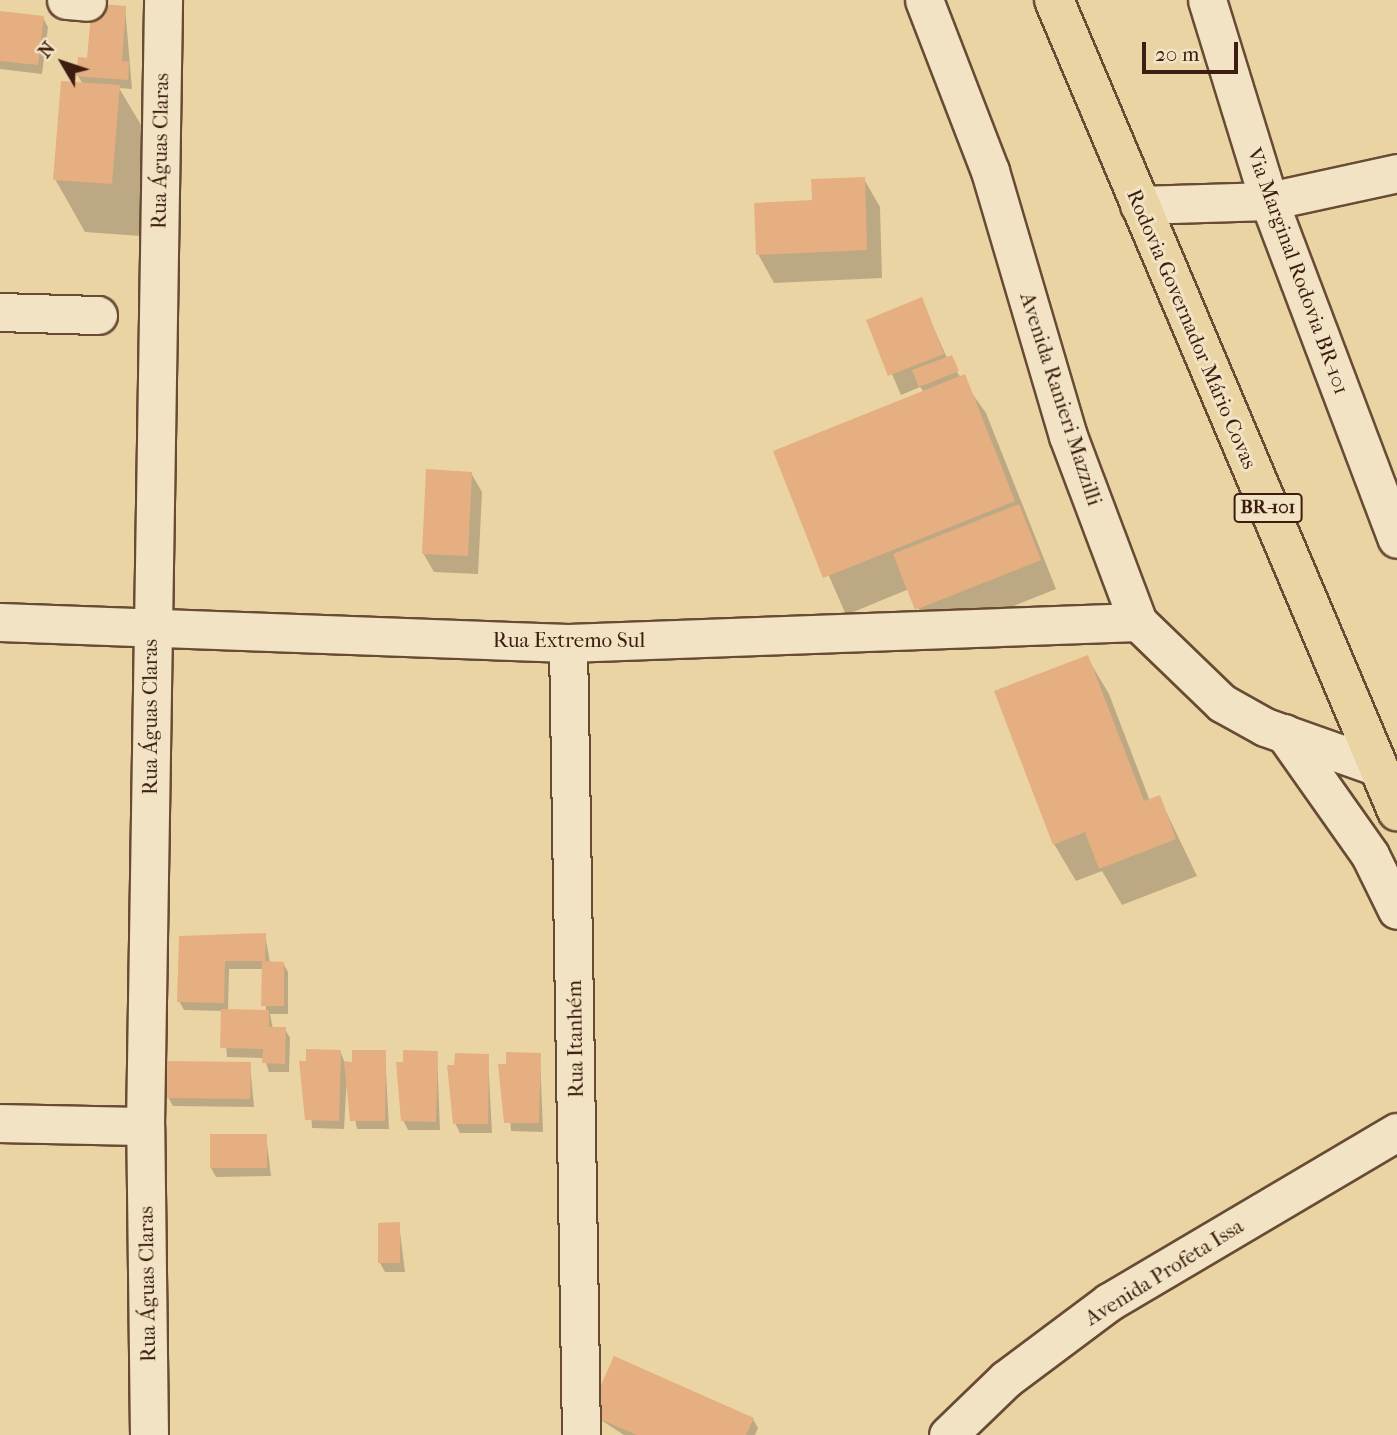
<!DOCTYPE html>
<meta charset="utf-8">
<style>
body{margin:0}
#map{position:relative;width:1397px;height:1435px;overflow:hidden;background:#ebd4a4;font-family:"IM FELL French Canon",serif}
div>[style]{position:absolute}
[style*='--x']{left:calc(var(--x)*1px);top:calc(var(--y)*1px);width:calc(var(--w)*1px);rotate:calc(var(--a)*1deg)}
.shadow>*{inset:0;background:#0003}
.building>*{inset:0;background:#e5af82}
.roads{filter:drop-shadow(2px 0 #684b35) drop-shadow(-2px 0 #684b35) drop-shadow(0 2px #684b35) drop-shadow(0 -2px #684b35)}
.minor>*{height:37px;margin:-18.5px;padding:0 18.5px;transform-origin:18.5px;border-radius:18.5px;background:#f2e3c4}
.highway>*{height:38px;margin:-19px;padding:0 19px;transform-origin:19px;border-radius:19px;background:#ebd4a4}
span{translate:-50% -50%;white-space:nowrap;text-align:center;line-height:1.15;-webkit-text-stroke:6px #f2e3c4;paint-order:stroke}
.shield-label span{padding:2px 5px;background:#f2e3c4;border:2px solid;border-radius:5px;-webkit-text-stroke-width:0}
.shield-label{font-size:19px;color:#3c1d10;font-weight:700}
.street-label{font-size:21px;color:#3c1d10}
.north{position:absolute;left:28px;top:28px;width:70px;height:70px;-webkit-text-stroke:5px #f2e3c4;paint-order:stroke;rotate:309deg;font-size:19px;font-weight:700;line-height:28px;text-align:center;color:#3c1d10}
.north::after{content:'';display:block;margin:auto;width:24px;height:32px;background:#3c1d10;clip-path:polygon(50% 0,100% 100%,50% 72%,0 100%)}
.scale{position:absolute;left:1142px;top:42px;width:96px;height:32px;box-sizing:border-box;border:4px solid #3c1d10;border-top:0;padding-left:9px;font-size:21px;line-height:24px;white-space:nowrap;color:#3c1d10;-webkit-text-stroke:5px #f2e3c4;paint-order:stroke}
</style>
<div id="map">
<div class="shadow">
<div style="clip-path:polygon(125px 7px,132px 89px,119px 88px,150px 140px,141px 236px,85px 232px,55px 179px,83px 84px,78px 76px)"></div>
<div style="clip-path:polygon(0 13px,43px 18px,48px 27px,42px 74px,0 69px)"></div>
<div style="clip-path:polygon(864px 179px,880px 207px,882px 278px,774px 283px,758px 254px,813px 202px)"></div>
<div style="clip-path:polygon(921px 299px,947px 358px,986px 413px,1056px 589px,933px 638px,909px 589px,846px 615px,775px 452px,924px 392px,920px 387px,901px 395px,869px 321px)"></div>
<div style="clip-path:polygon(471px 473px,482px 492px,478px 574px,434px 572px,423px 553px)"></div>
<div style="clip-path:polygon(1087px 657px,1109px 694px,1150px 801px,1159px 797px,1197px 876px,1122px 905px,1102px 871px,1076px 881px,1054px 844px)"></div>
<div style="clip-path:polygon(evenodd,265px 934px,270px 963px,283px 963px,288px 972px,288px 1014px,270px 1014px,273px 1029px,285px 1029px,290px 1038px,289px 1072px,269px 1072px,264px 1058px,227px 1057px,223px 1011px,184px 1010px,179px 1001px,181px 937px,265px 934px,229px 969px,263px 969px,266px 1012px,228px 1011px,229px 969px)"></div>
<div style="clip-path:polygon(340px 1051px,345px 1063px,353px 1064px,385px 1052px,389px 1129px,357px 1129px,347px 1077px,344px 1129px,312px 1128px,308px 1063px)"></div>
<div style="clip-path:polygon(437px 1053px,440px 1130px,408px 1130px,403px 1120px)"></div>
<div style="clip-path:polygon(540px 1055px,543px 1132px,511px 1131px,507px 1066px)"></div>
<div style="clip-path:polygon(488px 1056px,492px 1133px,460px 1133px,455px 1123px)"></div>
<div style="clip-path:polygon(250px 1064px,254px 1107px,173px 1106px,168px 1097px)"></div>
<div style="clip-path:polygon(266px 1135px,271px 1176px,216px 1177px,211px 1168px)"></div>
<div style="clip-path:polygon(399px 1224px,405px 1272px,385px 1272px,380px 1263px)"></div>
<div style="clip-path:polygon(590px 1413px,753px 1419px,758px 1428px,755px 1435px,624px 1435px)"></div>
</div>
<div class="building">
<div style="clip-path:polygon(92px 3px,126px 6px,122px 61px,129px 62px,128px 80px,76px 76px,78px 57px,87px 58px)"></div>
<div style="clip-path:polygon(0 11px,44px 16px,38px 65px,0 61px)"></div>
<div style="clip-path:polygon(61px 81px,120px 85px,112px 184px,53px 180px)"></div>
<div style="clip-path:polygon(865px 177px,867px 250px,756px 255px,754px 203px,812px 200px,811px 179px)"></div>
<div style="clip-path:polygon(922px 297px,944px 354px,888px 376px,866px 320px)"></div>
<div style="clip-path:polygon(952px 355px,959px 371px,919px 387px,912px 370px)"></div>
<div style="clip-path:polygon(965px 374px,1015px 501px,823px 578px,773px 451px)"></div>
<div style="clip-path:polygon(426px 469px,472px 472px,468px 556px,422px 554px)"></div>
<div style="clip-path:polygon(1019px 504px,1041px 560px,915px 610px,893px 554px)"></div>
<div style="clip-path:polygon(1088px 655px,1144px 801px,1160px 795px,1176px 839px,1099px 869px,1085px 832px,1053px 845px,994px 691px)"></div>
<div style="clip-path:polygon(266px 933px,265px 961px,284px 962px,284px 1006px,261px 1006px,262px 961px,225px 961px,224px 1003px,177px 1002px,179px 936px)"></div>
<div style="clip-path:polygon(221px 1009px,269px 1010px,269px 1027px,286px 1027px,285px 1064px,262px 1063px,263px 1049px,220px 1048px)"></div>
<div style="clip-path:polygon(306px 1049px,341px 1050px,339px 1121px,305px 1120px,299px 1061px,306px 1061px)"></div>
<div style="clip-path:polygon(352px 1050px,386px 1050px,385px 1121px,350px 1121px,344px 1061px,352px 1062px)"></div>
<div style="clip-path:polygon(403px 1050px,438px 1051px,436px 1122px,401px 1121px,396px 1062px,403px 1062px)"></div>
<div style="clip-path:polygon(506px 1052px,541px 1053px,539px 1123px,504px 1123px,498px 1064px,506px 1064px)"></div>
<div style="clip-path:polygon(455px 1053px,489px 1054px,488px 1124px,453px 1124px,447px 1065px,454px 1065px)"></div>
<div style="clip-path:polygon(167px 1061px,251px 1062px,250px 1099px,166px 1098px)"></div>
<div style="clip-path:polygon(210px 1134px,267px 1134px,267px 1168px,210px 1168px)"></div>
<div style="clip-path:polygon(400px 1222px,400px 1263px,378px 1263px,378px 1223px)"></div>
<div style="clip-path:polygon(614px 1356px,754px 1418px,746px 1435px,637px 1435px,588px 1414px)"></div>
</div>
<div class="roads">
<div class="minor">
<div style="--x:66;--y:0;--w:21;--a:5"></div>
<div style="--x:924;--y:0;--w:183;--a:68.9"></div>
<div style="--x:990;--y:171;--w:276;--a:73.6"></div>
<div style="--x:1068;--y:436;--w:199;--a:69.4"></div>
<div style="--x:1138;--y:622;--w:117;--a:44"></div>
<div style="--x:1222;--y:703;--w:49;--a:29.2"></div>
<div style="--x:1265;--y:727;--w:120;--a:19.5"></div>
<div style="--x:1207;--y:0;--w:210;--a:72.9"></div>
<div style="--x:1269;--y:201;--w:361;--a:69.3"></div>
<div style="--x:1139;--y:205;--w:130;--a:-1.8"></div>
<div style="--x:1269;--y:201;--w:131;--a:-12.3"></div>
<div style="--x:0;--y:312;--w:98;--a:1.8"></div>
<div style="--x:0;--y:622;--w:568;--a:2.12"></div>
<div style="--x:568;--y:643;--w:570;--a:-2.11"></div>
<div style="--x:568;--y:643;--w:792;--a:89.06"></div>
<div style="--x:1284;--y:733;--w:149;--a:54.8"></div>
<div style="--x:1370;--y:855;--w:61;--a:63.9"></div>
<div style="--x:0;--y:1123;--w:145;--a:1.2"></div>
<div style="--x:149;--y:1435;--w:309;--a:-90.7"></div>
<div style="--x:145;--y:1126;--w:1126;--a:-89.08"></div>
<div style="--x:948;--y:1435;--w:81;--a:-44"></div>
<div style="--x:1006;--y:1379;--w:129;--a:-36.8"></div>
<div style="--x:1109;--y:1302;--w:334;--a:-30.6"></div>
</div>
<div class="highway">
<div style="--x:1054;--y:0;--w:881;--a:67.07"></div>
</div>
</div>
<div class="shield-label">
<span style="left:1268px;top:508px">BR-101</span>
</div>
<div class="street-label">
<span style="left:160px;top:151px;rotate:-89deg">Rua Águas Claras</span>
<span style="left:1298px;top:271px;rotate:70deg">Via Marginal Rodovia BR-101</span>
<span style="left:1192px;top:329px;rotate:67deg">Rodovia Governador Mário Covas</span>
<span style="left:1061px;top:399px;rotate:72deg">Avenida Ranieri Mazzilli</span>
<span style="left:569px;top:640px">Rua Extremo Sul</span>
<span style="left:150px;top:717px;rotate:-90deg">Rua Águas Claras</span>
<span style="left:575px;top:1039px;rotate:-91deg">Rua Itanhém</span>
<span style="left:1164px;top:1272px;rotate:-32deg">Avenida Profeta Issa</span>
<span style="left:147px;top:1284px;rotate:-91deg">Rua Águas Claras</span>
</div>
<div class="north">N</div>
<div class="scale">20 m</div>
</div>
